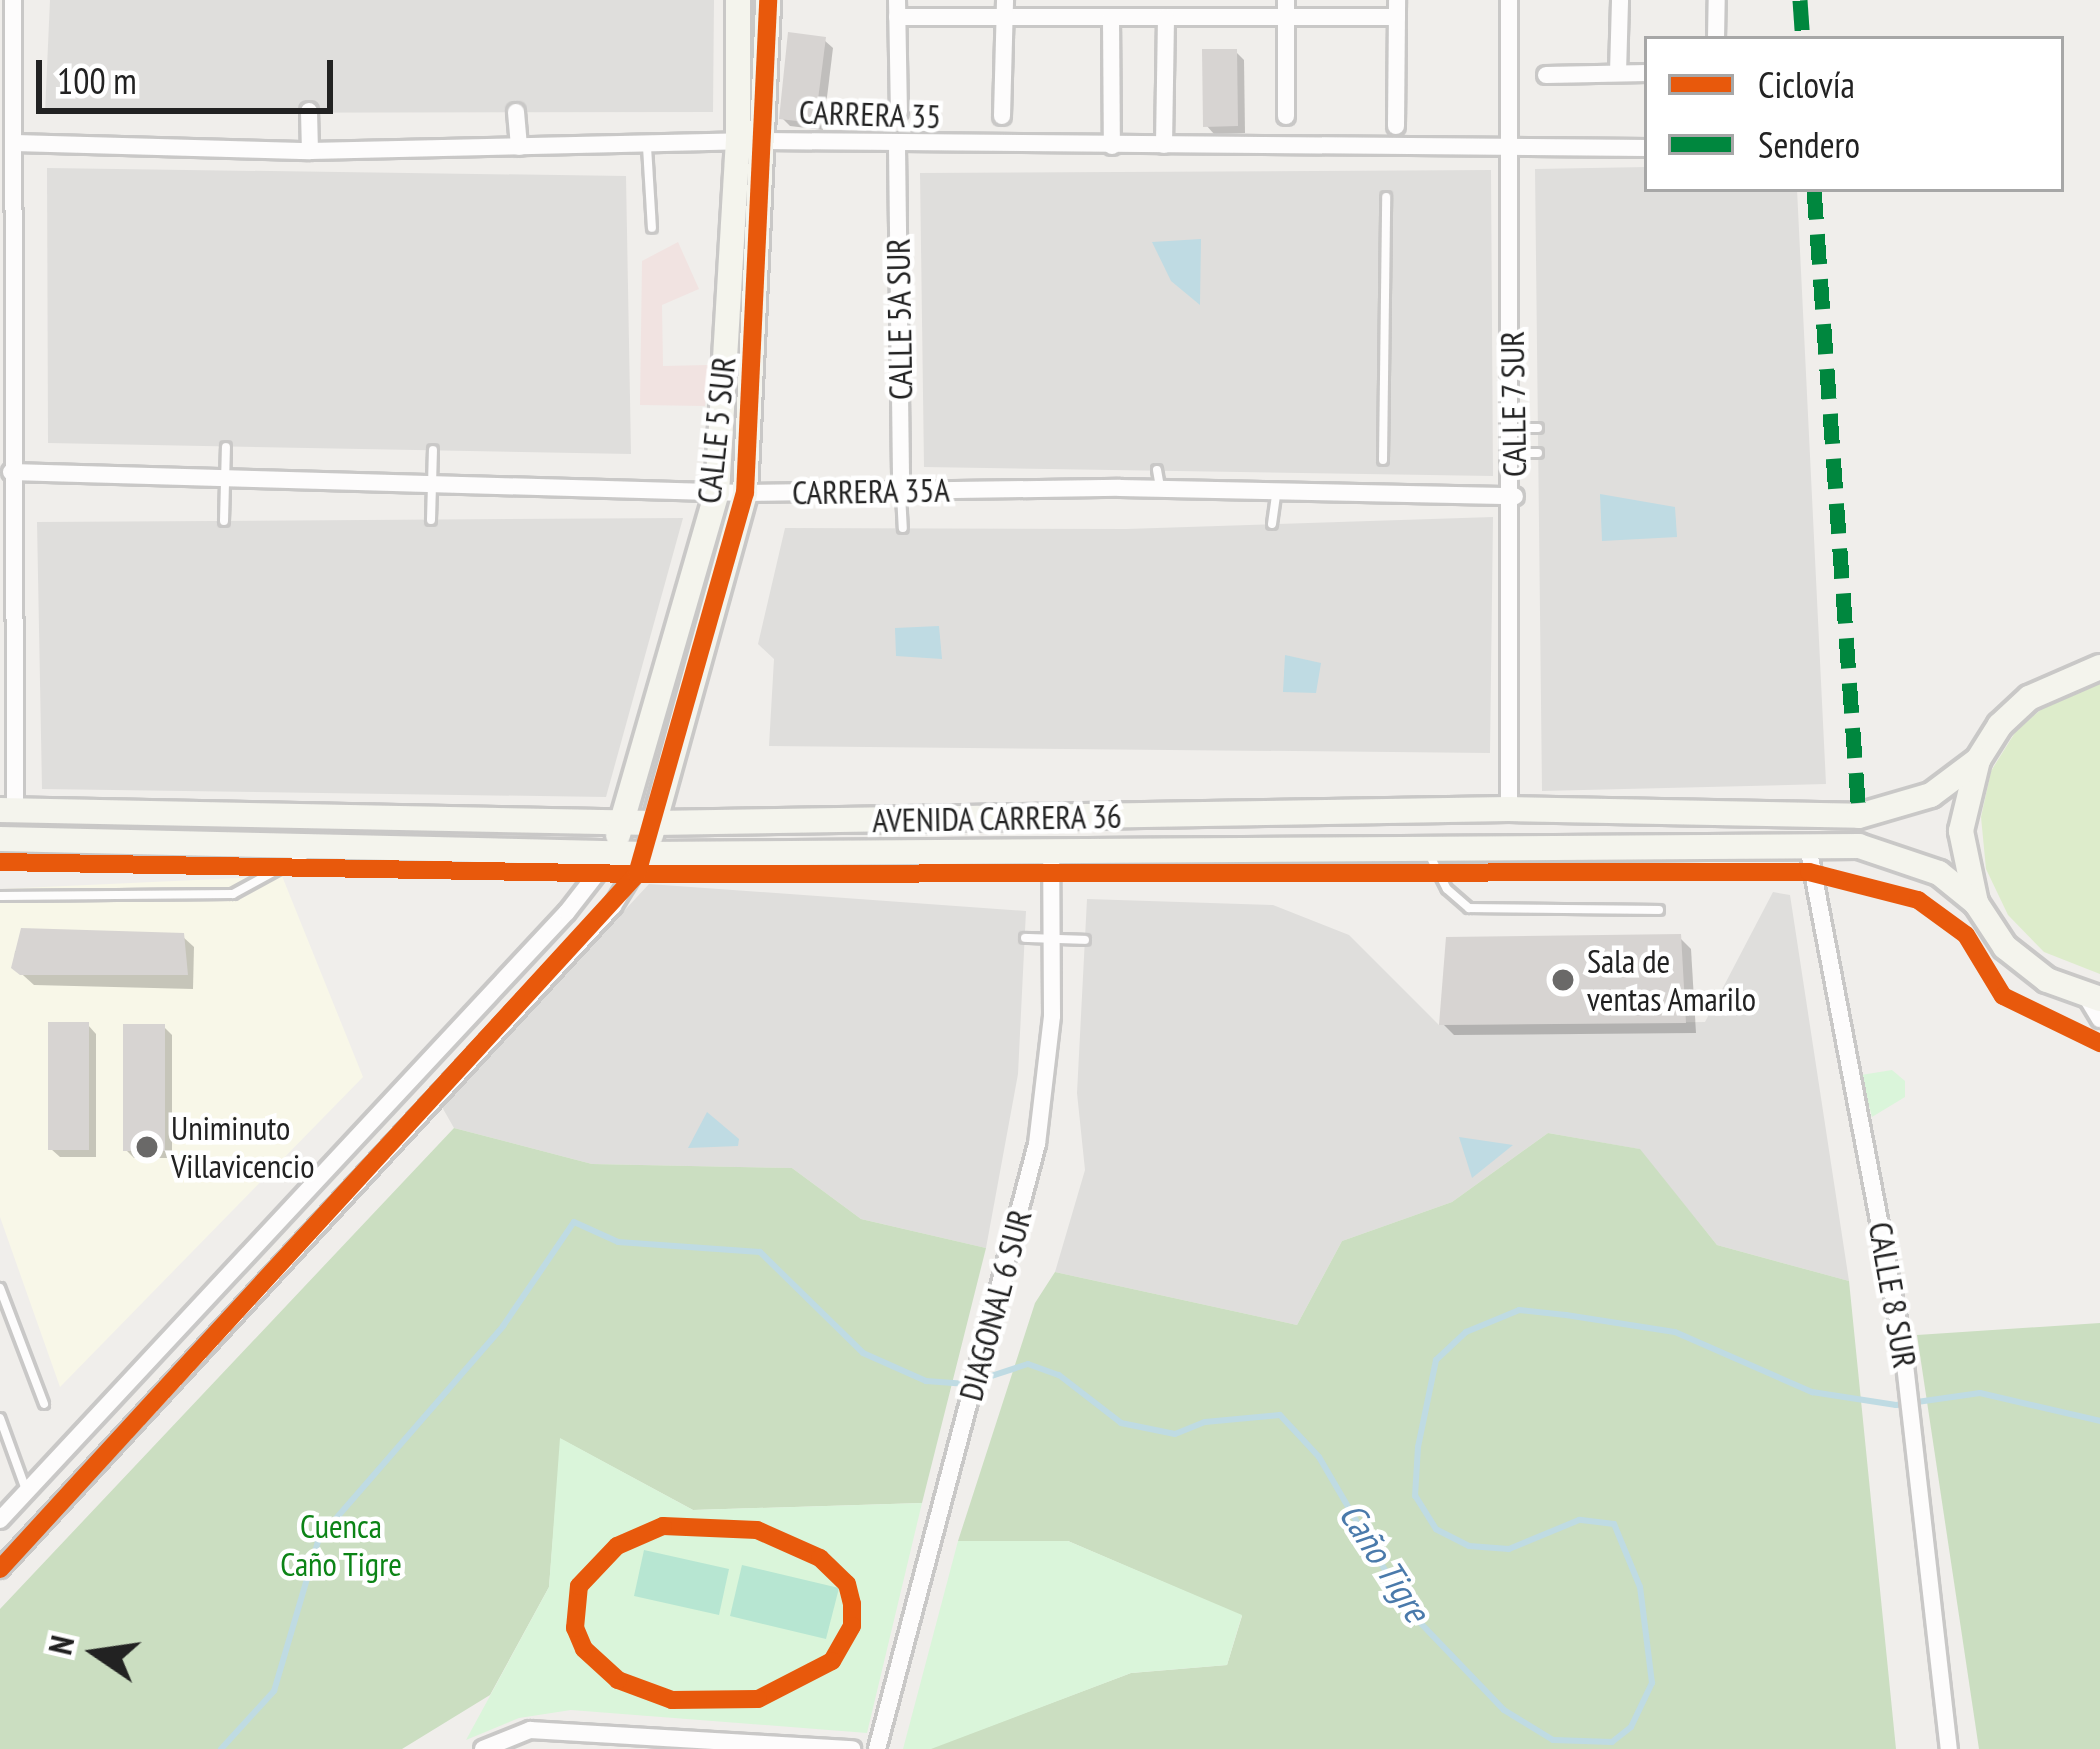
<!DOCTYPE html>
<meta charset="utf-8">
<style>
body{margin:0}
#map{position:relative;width:2100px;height:1749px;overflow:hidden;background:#f0eeeb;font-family:"PT Sans Narrow",sans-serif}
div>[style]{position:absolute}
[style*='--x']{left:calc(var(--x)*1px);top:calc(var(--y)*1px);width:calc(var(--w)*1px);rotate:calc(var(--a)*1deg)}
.residential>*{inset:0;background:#dfdedc}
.commercial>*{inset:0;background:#f1e3e1}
.education>*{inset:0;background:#f8f7e8}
.grass>*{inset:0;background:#ddeccb}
.forest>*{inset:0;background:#cbdec1}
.park>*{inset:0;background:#daf5da}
.pitch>*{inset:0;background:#b7e6d2}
.water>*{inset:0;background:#bfdbe3}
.shadow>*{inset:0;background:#0003}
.stream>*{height:6px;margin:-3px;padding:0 3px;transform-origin:3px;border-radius:3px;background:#bfdbe3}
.building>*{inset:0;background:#d7d4d2}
.roads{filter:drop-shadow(3px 0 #c9c8c7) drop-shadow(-3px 0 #c9c8c7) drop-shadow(0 3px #c9c8c7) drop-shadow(0 -3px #c9c8c7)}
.lane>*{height:8px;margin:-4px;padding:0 4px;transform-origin:4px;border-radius:4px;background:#fdfcfc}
.street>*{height:16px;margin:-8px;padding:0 8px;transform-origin:8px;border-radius:8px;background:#fdfcfc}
.secondary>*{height:24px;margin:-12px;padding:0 12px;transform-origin:12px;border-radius:12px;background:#f4f4ed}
.quiet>*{height:15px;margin-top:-7.5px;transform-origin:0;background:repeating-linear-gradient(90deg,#00873e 0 30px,transparent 0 45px)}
.cycleway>*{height:18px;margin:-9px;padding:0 9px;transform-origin:9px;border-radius:9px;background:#e8590c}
.dots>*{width:33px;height:33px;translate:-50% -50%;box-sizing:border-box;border:6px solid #fff;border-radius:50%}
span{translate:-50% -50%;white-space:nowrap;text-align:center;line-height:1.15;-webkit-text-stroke:9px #fff;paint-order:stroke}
.street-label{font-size:33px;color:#222}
.poi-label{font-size:33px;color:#222}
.left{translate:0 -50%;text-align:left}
.park-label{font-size:33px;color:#0c8416}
.water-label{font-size:36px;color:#4a7aab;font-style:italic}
.legend{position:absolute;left:1644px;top:36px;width:420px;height:156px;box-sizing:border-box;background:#fff;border:3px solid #a7a7a7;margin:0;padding:15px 21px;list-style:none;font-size:36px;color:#222}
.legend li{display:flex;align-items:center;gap:24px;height:60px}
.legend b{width:60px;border:3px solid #a7a7a7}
.north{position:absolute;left:36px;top:1593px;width:120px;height:120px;-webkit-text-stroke:9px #fff;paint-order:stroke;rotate:283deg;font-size:33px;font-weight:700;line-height:48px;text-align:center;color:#222}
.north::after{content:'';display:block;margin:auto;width:42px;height:54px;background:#222;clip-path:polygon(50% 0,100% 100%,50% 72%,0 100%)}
.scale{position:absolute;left:36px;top:60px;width:297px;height:54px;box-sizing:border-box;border:6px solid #222;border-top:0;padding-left:15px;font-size:36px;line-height:42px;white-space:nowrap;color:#222;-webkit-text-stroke:9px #fff;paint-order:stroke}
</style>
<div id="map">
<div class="residential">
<div style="clip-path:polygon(50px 0,714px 0,713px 112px,45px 113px)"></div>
<div style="clip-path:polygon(1647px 167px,1647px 189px,1797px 189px,1826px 784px,1542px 791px,1535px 169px)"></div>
<div style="clip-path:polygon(47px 168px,626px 176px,631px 454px,48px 443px)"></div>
<div style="clip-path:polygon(1491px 170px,1493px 476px,924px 467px,920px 173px)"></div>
<div style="clip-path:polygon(1493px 517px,1490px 753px,769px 746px,774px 659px,758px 644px,785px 528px,1126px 529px)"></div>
<div style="clip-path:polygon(683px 518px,606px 797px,42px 789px,37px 522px)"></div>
<div style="clip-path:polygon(649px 884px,1026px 911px,1018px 1074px,986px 1248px,861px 1219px,792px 1168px,592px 1164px,454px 1128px,442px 1107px)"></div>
<div style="clip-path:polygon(1773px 892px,1790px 895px,1849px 1281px,1717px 1245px,1639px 1149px,1548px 1133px,1452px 1202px,1342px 1241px,1297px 1325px,1055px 1272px,1085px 1170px,1077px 1093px,1087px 899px,1273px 905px,1349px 935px,1439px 1025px,1705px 1022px)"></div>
</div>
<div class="commercial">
<div style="clip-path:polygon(678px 242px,699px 289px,662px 305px,663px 366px,708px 365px,705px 406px,640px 405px,642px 261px)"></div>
</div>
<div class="education">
<div style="clip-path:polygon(282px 876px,363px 1077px,60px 1387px,0 1217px,0 889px)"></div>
</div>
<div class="grass">
<div style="clip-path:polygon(2100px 682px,2100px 974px,2044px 952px,2008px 915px,1986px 869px,1981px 817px,1991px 771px,2016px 731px,2052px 700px)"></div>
</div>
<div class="forest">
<div style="clip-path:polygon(454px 1128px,592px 1164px,792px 1168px,861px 1219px,986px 1248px,922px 1503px,693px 1510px,561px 1439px,549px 1587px,490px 1695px,402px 1749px,0 1749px,0 1609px)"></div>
<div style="clip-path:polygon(1548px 1133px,1640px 1149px,1717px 1245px,1849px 1281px,1896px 1749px,929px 1749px,1131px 1673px,1227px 1665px,1242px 1616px,1068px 1541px,958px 1541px,1035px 1303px,1055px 1272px,1297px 1325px,1342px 1241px,1452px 1202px)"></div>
<div style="clip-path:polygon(2100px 1323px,2100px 1749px,1979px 1749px,1917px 1335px)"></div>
</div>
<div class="park">
<div style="clip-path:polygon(1892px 1070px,1905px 1081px,1905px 1097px,1872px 1117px,1861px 1075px)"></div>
<div style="clip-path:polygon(560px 1438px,693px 1510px,922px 1503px,867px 1733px,571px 1710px,519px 1718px,466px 1740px,549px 1587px)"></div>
<div style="clip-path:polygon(958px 1541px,1068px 1541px,1242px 1615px,1227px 1665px,1131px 1673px,931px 1749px,903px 1749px)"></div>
</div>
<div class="pitch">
<div style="clip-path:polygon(644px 1550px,729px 1569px,719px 1615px,634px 1596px)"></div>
<div style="clip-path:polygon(742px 1565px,839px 1588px,826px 1639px,730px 1616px)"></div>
</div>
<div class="water">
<div style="clip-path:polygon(1201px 239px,1200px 305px,1171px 281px,1152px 242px)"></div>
<div style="clip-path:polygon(1600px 494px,1675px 507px,1677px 537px,1602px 541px)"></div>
<div style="clip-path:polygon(939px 626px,942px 659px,896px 656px,895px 628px)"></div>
<div style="clip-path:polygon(1285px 655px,1321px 663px,1316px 693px,1283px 692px)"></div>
<div style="clip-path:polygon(707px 1112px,739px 1139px,738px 1146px,688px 1148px)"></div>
<div style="clip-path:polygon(1459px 1137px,1513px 1145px,1472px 1178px)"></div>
</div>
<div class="shadow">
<div style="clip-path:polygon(824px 40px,833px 48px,823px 130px,790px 126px,782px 118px)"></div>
<div style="clip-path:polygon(1236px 52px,1244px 60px,1245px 133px,1214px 134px,1206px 125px)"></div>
<div style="clip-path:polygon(182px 936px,194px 947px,193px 989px,34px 985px,14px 967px,15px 951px)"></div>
<div style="clip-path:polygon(1679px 937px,1691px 949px,1696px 1033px,1454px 1035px,1442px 1023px)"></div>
<div style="clip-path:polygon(88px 1025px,96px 1034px,96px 1157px,60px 1157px,51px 1149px)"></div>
<div style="clip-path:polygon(164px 1027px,172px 1035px,172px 1158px,134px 1158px,126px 1150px)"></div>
</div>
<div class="stream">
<div style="--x:221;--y:1749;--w:79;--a:-47.6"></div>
<div style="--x:274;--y:1691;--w:159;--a:-73.6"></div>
<div style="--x:319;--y:1538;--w:281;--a:-49"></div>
<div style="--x:503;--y:1326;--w:126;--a:-55.7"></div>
<div style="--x:574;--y:1222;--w:48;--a:24.4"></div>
<div style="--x:618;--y:1242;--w:142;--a:4"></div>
<div style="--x:760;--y:1252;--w:144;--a:44.4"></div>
<div style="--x:863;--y:1353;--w:69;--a:24"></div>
<div style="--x:926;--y:1381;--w:41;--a:4.2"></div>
<div style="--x:967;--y:1384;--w:64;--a:-18.2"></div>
<div style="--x:1028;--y:1364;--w:33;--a:20"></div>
<div style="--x:1059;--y:1375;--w:78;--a:37.7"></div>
<div style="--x:1121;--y:1423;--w:55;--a:11.5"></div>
<div style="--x:1175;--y:1434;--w:32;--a:-22"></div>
<div style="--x:1205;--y:1422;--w:75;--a:-5.3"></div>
<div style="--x:1280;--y:1415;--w:57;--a:47.1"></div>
<div style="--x:1319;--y:1457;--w:178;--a:59.7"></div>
<div style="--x:1409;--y:1611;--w:137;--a:46.2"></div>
<div style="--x:1504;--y:1710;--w:57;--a:31.5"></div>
<div style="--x:1553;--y:1740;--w:59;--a:1.9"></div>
<div style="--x:1612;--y:1742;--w:24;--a:-38"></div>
<div style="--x:1631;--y:1727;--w:49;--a:-64.5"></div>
<div style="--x:1652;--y:1683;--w:97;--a:-97.1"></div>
<div style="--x:1640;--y:1587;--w:68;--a:-112.4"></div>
<div style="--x:1614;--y:1524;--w:35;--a:-173"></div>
<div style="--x:1579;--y:1520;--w:76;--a:157.5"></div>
<div style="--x:1509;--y:1549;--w:40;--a:-175.7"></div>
<div style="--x:1469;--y:1546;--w:37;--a:-153"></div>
<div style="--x:1436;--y:1529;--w:39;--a:-122"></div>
<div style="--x:1415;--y:1496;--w:49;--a:-86.5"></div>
<div style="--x:1418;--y:1447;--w:89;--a:-78.3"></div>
<div style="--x:1436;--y:1360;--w:41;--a:-43"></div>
<div style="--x:1466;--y:1332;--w:57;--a:-22.5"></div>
<div style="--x:1519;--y:1310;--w:47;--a:6.1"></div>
<div style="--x:1566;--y:1315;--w:110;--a:8.9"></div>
<div style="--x:1675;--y:1332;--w:150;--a:23.7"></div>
<div style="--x:1812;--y:1392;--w:85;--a:8.8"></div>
<div style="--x:1896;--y:1405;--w:85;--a:-8.1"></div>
<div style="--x:1980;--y:1393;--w:123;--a:13.1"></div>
</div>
<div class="building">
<div style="clip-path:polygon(788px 32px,826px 37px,815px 123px,779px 119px)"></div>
<div style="clip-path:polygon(1202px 49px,1237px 49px,1238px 126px,1203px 127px)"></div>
<div style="clip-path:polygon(21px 928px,184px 933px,188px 975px,20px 975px,11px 968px)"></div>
<div style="clip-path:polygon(1681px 934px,1686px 1023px,1439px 1025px,1446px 937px)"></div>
<div style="clip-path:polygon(48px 1022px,89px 1022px,89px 1150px,48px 1150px)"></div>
<div style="clip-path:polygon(123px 1024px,165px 1024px,165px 1151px,123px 1151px)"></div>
</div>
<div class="roads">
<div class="lane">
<div style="--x:647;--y:147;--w:81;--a:86.5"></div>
<div style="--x:1514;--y:428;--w:24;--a:0"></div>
<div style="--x:1514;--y:453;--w:24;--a:0"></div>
<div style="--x:1383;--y:460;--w:263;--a:-89.3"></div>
<div style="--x:1157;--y:470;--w:17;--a:80"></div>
<div style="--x:901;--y:494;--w:34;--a:87"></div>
<div style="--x:431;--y:520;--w:70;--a:-88.4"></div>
<div style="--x:224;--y:521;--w:74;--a:-88.5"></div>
<div style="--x:1272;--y:524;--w:30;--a:-82"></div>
<div style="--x:1429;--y:854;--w:39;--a:63"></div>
<div style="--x:1447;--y:889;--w:29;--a:41"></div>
<div style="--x:1469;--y:908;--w:190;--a:0.6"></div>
<div style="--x:0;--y:896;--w:233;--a:-0.5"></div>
<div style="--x:233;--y:894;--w:83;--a:-28.7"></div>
<div style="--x:1025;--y:938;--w:60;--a:1.9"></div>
<div style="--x:0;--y:1288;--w:124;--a:69.2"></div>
<div style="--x:0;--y:1418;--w:77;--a:70.1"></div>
</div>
<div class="street">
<div style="--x:13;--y:0;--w:810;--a:89.86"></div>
<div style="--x:897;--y:0;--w:112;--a:89"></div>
<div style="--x:1286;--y:0;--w:116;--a:90"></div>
<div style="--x:1509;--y:0;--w:809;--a:90"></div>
<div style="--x:897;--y:17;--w:500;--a:0"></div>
<div style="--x:1111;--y:17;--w:129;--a:89.6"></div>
<div style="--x:1716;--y:39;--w:39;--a:-89"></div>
<div style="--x:1618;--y:73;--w:73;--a:-88.4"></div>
<div style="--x:1546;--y:75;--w:101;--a:-1.1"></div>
<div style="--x:309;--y:111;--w:40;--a:88.6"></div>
<div style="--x:516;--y:112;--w:35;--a:85"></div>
<div style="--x:1002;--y:116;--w:116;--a:-88.5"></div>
<div style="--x:1396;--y:126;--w:126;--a:-89.5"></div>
<div style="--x:15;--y:143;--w:295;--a:1.6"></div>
<div style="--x:310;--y:151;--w:454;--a:-1.3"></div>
<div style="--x:764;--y:141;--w:883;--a:0.45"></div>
<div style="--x:1164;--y:145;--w:128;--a:-89.1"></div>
<div style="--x:897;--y:147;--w:343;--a:89.3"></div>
<div style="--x:11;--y:472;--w:734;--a:1.64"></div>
<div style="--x:745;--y:493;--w:375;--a:-0.8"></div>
<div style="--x:1120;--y:488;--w:395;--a:1.2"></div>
<div style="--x:1808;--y:846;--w:510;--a:79.26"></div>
<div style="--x:1903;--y:1347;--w:405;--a:83.5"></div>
<div style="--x:2086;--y:996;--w:27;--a:59"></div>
<div style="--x:0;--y:1520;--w:831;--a:-47"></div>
<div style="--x:567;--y:912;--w:75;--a:-52.1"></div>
<div style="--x:0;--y:1569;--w:903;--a:-47.24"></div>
<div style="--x:613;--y:906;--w:61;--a:-58.4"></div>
<div style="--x:483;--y:1749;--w:51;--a:-22"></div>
<div style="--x:530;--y:1730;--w:323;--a:3.4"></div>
<div style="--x:877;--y:1749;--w:626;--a:-75.19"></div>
<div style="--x:1037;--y:1144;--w:129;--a:-83.3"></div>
<div style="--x:1052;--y:1016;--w:164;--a:-90.3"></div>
</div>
<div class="secondary">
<div style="--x:2100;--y:667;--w:77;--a:156.4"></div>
<div style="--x:2029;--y:698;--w:40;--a:137"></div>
<div style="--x:2000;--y:725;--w:41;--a:122.2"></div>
<div style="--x:1978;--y:760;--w:73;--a:103.5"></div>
<div style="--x:1961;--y:831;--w:74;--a:78.2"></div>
<div style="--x:1976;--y:903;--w:53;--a:56.6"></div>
<div style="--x:2005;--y:947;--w:53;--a:38.2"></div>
<div style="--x:2047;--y:980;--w:56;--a:19.7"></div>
<div style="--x:0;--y:810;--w:654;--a:1.14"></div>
<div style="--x:654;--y:823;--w:855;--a:-0.94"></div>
<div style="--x:1509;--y:809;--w:350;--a:1.1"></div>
<div style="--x:1859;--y:816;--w:75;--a:-16.3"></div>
<div style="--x:1931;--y:795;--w:59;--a:-36.7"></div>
<div style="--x:618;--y:835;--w:356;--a:-73.9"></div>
<div style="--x:717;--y:493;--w:353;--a:-86.6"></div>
<div style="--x:738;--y:141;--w:141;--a:-90"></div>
<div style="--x:651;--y:835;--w:355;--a:-74.6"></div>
<div style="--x:745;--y:493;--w:494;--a:-87.3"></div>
<div style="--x:0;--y:839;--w:645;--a:1.33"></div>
<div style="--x:645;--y:854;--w:1214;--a:-0.38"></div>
<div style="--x:1859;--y:846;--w:84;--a:18.6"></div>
<div style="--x:1939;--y:873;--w:48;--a:39"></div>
</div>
</div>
<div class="quiet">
<div style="--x:1800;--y:0;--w:39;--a:86"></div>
<div style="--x:1814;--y:189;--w:629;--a:85.89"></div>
</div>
<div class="cycleway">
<div style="--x:0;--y:862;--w:637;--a:1.08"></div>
<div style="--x:637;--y:874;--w:1172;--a:-0.1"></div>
<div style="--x:1809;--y:872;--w:113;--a:14.4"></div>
<div style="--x:1918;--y:900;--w:59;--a:36.1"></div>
<div style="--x:1966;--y:935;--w:71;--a:58.8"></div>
<div style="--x:2003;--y:996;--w:108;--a:25.9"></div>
<div style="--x:663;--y:1526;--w:94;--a:2.4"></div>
<div style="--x:757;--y:1530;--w:69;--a:24"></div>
<div style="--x:820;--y:1558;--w:37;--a:44"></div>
<div style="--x:847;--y:1584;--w:21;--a:76"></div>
<div style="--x:852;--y:1604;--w:22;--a:90"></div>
<div style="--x:852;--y:1626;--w:40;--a:119.7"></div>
<div style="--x:832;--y:1661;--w:83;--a:152.8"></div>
<div style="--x:758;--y:1699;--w:86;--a:179.3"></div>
<div style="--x:672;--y:1700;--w:58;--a:-159.7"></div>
<div style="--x:618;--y:1680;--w:46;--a:-137.6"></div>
<div style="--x:584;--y:1649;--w:23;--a:-113"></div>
<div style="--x:575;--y:1628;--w:42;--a:-84.6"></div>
<div style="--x:579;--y:1586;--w:55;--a:-46.5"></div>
<div style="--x:617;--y:1546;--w:50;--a:-23.5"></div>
<div style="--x:0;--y:1569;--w:943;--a:-47.49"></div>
<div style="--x:637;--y:874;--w:396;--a:-74.2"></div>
<div style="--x:745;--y:493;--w:494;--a:-87.3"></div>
</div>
<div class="dots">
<div style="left:1563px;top:980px;background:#6a6968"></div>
<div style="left:147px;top:1147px;background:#6a6968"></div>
</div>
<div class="street-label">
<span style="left:870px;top:114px;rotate:2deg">CARRERA 35</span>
<span style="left:899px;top:319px;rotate:-91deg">CALLE 5A SUR</span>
<span style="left:1513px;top:404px;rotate:-91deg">CALLE 7 SUR</span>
<span style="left:716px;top:430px;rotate:-84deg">CALLE 5 SUR</span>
<span style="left:871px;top:491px;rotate:-1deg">CARRERA 35A</span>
<span style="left:997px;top:818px;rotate:-1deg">AVENIDA CARRERA 36</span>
<span style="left:1893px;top:1295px;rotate:80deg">CALLE 8 SUR</span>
<span style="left:995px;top:1305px;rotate:-75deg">DIAGONAL 6 SUR</span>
</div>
<div class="poi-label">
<span class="left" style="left:1587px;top:980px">Sala de<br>ventas Amarilo</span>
<span class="left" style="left:171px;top:1147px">Uniminuto<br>Villavicencio</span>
</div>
<div class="park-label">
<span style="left:341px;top:1545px">Cuenca<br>Caño Tigre</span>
</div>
<div class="water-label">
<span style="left:1385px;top:1562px;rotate:57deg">Caño Tigre</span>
</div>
<ul class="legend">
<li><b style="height:15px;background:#e8590c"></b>Ciclovía</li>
<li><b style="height:15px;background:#00873e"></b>Sendero</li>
</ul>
<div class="north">N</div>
<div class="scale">100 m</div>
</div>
